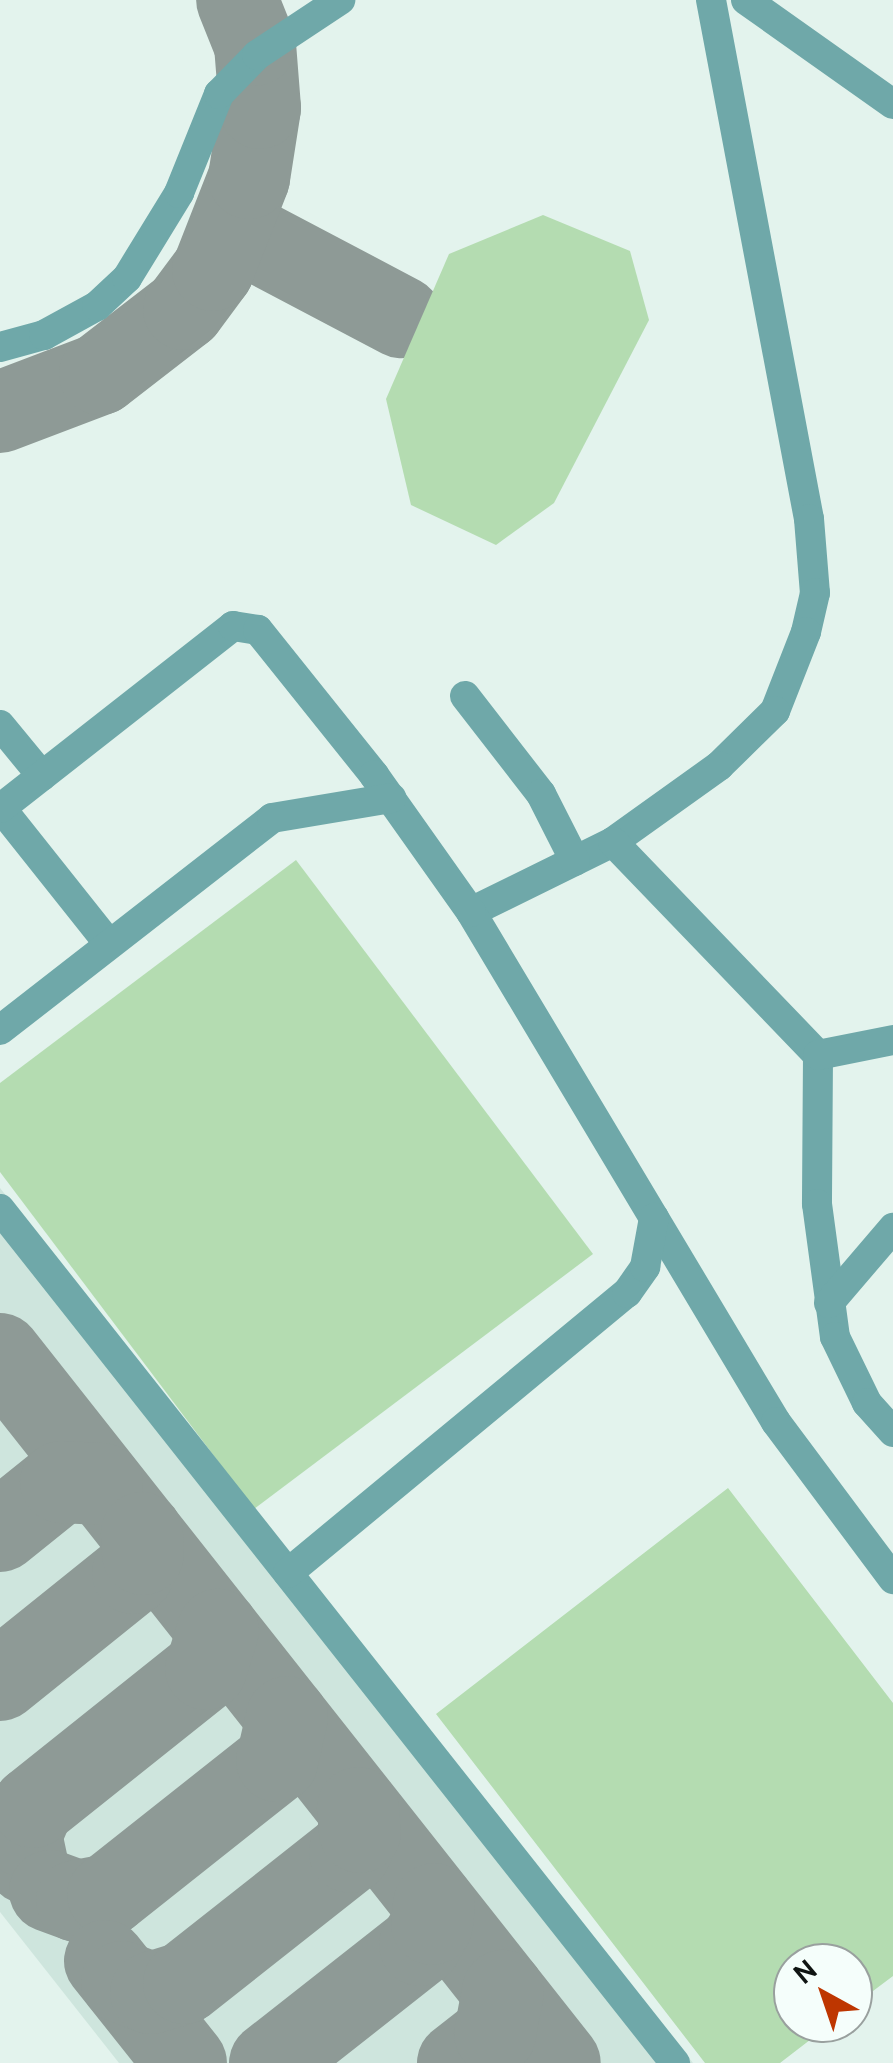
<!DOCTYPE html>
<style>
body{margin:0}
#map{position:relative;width:893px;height:2063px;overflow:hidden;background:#e3f3ed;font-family:Cabin,sans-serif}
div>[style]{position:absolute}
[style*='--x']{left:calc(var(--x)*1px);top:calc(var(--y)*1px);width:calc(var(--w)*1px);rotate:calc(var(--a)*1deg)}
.built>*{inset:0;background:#cee5dd}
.taxiway>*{height:82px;margin:-41px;padding:0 41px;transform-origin:41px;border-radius:41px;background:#8e9a96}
.building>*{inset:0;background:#b4dcb1}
.minor>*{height:30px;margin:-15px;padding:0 15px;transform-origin:15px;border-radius:15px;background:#6fa8a9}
span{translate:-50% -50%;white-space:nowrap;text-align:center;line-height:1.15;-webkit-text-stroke:9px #f5fefb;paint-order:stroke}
.north{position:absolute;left:773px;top:1943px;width:100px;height:100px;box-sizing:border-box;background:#f5fefb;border:2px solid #99a09e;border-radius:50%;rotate:320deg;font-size:28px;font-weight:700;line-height:40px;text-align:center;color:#0f1412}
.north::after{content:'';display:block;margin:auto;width:35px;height:45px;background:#be3600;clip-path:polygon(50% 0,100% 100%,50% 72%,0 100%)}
</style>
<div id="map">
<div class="built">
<div style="clip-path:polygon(0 1188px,693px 2063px,119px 2063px,0 1912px)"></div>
</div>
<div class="taxiway">
<div style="--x:234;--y:229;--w:189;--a:27.8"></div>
<div style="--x:0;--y:412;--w:107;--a:-20.8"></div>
<div style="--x:100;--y:374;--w:106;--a:-37.7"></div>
<div style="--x:184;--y:309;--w:49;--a:-53.4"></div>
<div style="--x:213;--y:270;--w:99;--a:-68.6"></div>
<div style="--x:249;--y:178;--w:71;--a:-81.1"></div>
<div style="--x:260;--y:108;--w:63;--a:-94.5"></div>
<div style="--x:255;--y:45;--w:48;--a:-111.8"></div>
<div style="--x:0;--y:1354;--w:903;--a:51.7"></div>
<div style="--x:0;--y:1531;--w:78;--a:-38.8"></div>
<div style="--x:61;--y:1482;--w:41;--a:2.8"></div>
<div style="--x:0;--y:1680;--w:171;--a:-38.8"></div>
<div style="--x:133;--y:1573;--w:21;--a:-62"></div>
<div style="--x:143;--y:1554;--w:21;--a:-93"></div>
<div style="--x:27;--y:1863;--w:29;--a:-102"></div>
<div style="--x:21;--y:1835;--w:30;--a:-67"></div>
<div style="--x:33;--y:1807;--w:221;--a:-38.6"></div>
<div style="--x:206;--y:1669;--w:41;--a:-72.9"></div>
<div style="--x:50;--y:1891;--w:29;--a:20"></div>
<div style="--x:77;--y:1901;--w:32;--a:-11"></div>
<div style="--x:108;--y:1895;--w:216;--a:-38.4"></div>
<div style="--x:277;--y:1761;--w:45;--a:-77.2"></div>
<div style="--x:105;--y:1961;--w:130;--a:51.5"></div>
<div style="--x:122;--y:1982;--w:31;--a:21"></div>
<div style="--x:151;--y:1993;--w:34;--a:-17"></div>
<div style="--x:184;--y:1983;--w:211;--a:-38.3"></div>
<div style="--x:350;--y:1852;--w:22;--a:-63"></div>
<div style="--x:360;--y:1832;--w:24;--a:-95"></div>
<div style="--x:270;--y:2063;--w:191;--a:-38.2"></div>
<div style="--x:420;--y:1945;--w:24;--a:-60"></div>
<div style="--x:432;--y:1924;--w:20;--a:-84"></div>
<div style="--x:458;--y:2063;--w:47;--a:-38.1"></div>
<div style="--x:495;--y:2034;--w:44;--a:-79.5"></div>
</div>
<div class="building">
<div style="clip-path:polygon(543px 215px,630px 251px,649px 320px,554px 503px,496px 545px,411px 505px,386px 399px,449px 254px)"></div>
<div style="clip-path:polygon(296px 860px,593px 1254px,254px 1509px,0 1172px,0 1083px)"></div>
<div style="clip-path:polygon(728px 1488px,893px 1703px,893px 1976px,853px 2006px,853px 1963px,793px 1963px,793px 2023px,832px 2023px,780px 2063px,705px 2063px,436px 1714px)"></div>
</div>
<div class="minor">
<div style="--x:711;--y:0;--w:528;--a:79.31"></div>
<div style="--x:809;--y:519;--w:74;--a:85.4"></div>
<div style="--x:815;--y:593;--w:40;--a:103"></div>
<div style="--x:806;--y:632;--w:85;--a:111.4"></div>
<div style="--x:775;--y:711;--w:78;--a:135.5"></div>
<div style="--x:719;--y:766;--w:130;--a:144.4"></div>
<div style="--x:613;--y:842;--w:158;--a:153.8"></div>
<div style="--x:471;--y:912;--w:594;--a:59.12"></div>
<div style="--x:776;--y:1422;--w:196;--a:53.3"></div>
<div style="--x:746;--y:0;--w:180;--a:35.3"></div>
<div style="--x:0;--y:347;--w:46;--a:-15.3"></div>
<div style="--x:44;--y:335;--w:60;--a:-28.7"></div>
<div style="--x:97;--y:306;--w:41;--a:-43"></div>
<div style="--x:127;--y:278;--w:100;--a:-58.5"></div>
<div style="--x:179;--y:193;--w:107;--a:-68"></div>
<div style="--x:219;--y:94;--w:54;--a:-45.7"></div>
<div style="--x:257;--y:55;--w:100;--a:-33.5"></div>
<div style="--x:465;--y:696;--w:124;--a:52.2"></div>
<div style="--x:541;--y:794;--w:75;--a:63.1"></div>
<div style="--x:0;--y:725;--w:66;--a:50.5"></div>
<div style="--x:613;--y:842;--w:296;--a:46.1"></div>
<div style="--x:818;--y:1055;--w:149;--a:90.4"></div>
<div style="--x:817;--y:1204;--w:134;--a:82.3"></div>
<div style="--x:835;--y:1337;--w:73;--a:64.1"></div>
<div style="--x:867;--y:1403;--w:39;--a:48"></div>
<div style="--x:109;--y:944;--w:174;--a:-128.5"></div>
<div style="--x:1;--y:808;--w:295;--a:-38.1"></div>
<div style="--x:233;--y:626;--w:25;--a:9"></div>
<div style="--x:258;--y:630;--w:186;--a:51.3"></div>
<div style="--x:374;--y:775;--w:168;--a:54.7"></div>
<div style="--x:0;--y:1030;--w:345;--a:-37.9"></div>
<div style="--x:272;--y:818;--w:121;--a:-9.5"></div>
<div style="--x:818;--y:1055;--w:76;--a:-11.3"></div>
<div style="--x:0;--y:1209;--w:1089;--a:51.68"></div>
<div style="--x:829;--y:1303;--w:99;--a:-49.5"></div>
<div style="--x:288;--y:1573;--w:440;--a:-39.6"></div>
<div style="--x:627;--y:1293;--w:32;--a:-55"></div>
<div style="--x:645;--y:1267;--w:50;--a:-79.6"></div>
</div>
<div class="north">N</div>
</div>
